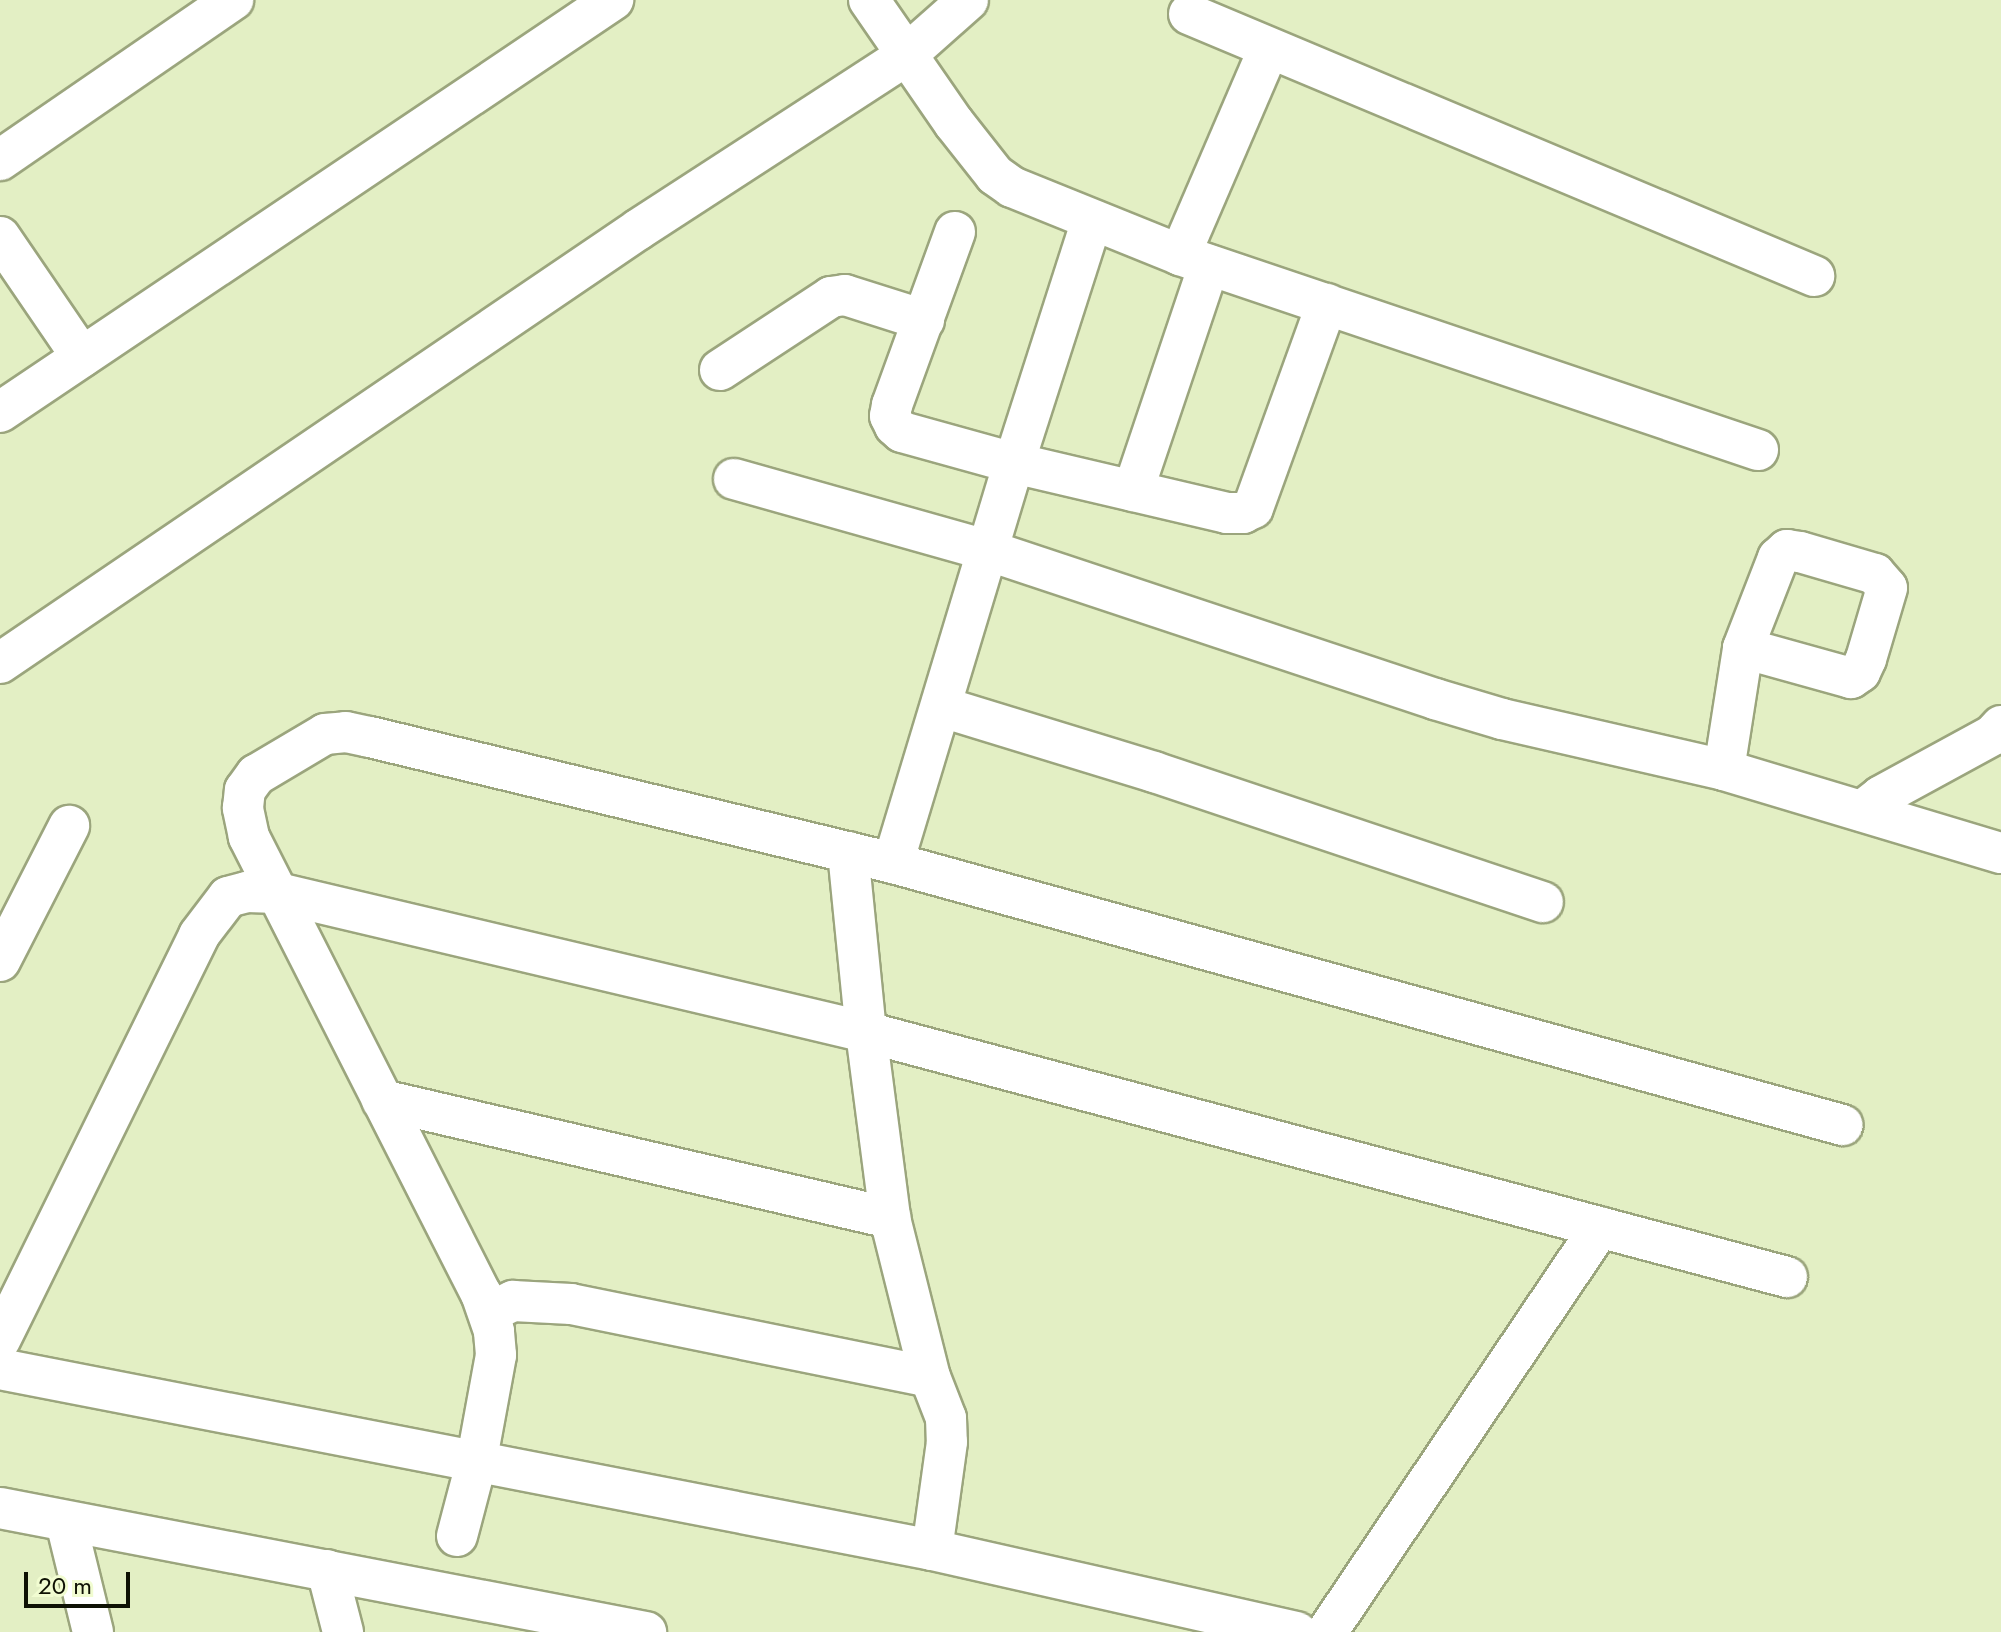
<!DOCTYPE html>
<style>
body{margin:0}
#map{position:relative;width:2001px;height:1632px;overflow:hidden;background:#e3efc4;font-family:Jost,sans-serif}
div>[style]{position:absolute}
[style*='--x']{left:calc(var(--x)*1px);top:calc(var(--y)*1px);width:calc(var(--w)*1px);rotate:calc(var(--a)*1deg)}
.roads{filter:drop-shadow(2px 0 #9ba57d) drop-shadow(-2px 0 #9ba57d) drop-shadow(0 2px #9ba57d) drop-shadow(0 -2px #9ba57d)}
.street>*{height:40px;margin:-20px;padding:0 20px;transform-origin:20px;border-radius:20px;background:#fff}
span{translate:-50% -50%;white-space:nowrap;text-align:center;line-height:1.15;-webkit-text-stroke:6px #f1fcd1;paint-order:stroke}
.scale{position:absolute;left:24px;top:1572px;width:106px;height:36px;box-sizing:border-box;border:4px solid #0e1104;border-top:0;padding-left:10px;font-size:24px;line-height:28px;white-space:nowrap;color:#0e1104;-webkit-text-stroke:6px #f1fcd1;paint-order:stroke}
</style>
<div id="map">
<div class="roads">
<div class="street">
<div style="--x:869;--y:0;--w:150;--a:55.4"></div>
<div style="--x:954;--y:123;--w:66;--a:51.7"></div>
<div style="--x:995;--y:175;--w:21;--a:35"></div>
<div style="--x:1012;--y:187;--w:181;--a:22"></div>
<div style="--x:1180;--y:255;--w:610;--a:18.64"></div>
<div style="--x:1189;--y:14;--w:678;--a:22.74"></div>
<div style="--x:0;--y:160;--w:283;--a:-34.5"></div>
<div style="--x:955;--y:232;--w:184;--a:110"></div>
<div style="--x:892;--y:405;--w:11;--a:100"></div>
<div style="--x:890;--y:416;--w:11;--a:63"></div>
<div style="--x:895;--y:426;--w:9;--a:41"></div>
<div style="--x:902;--y:432;--w:116;--a:15.5"></div>
<div style="--x:1014;--y:463;--w:219;--a:13.2"></div>
<div style="--x:1227;--y:513;--w:16;--a:0"></div>
<div style="--x:1243;--y:513;--w:11;--a:-27"></div>
<div style="--x:1253;--y:508;--w:217;--a:-70.1"></div>
<div style="--x:0;--y:237;--w:145;--a:55.7"></div>
<div style="--x:1180;--y:255;--w:225;--a:-66.7"></div>
<div style="--x:720;--y:370;--w:133;--a:-33.3"></div>
<div style="--x:831;--y:297;--w:14;--a:-8"></div>
<div style="--x:845;--y:295;--w:83;--a:17.6"></div>
<div style="--x:0;--y:412;--w:739;--a:-33.91"></div>
<div style="--x:734;--y:479;--w:266;--a:15.7"></div>
<div style="--x:990;--y:551;--w:469;--a:18.4"></div>
<div style="--x:1435;--y:699;--w:70;--a:16.6"></div>
<div style="--x:1502;--y:719;--w:228;--a:12.9"></div>
<div style="--x:1724;--y:770;--w:289;--a:16.7"></div>
<div style="--x:1133;--y:491;--w:238;--a:-71.4"></div>
<div style="--x:0;--y:663;--w:772;--a:-34.18"></div>
<div style="--x:639;--y:229;--w:317;--a:-33"></div>
<div style="--x:905;--y:56;--w:84;--a:-41.6"></div>
<div style="--x:942;--y:707;--w:222;--a:17"></div>
<div style="--x:1154;--y:772;--w:410;--a:18.5"></div>
<div style="--x:1724;--y:770;--w:123;--a:-81.1"></div>
<div style="--x:1743;--y:648;--w:97;--a:-68.7"></div>
<div style="--x:1778;--y:558;--w:12;--a:-42"></div>
<div style="--x:1787;--y:550;--w:13;--a:9"></div>
<div style="--x:1800;--y:552;--w:78;--a:16.3"></div>
<div style="--x:1875;--y:574;--w:18;--a:49"></div>
<div style="--x:1887;--y:588;--w:74;--a:106.5"></div>
<div style="--x:1866;--y:659;--w:14;--a:115"></div>
<div style="--x:1860;--y:672;--w:11;--a:146"></div>
<div style="--x:1851;--y:678;--w:112;--a:-164.5"></div>
<div style="--x:1862;--y:811;--w:24;--a:-38"></div>
<div style="--x:1881;--y:796;--w:128;--a:-28.6"></div>
<div style="--x:1993;--y:735;--w:12;--a:-48"></div>
<div style="--x:848;--y:852;--w:181;--a:84.3"></div>
<div style="--x:866;--y:1032;--w:188;--a:82.6"></div>
<div style="--x:890;--y:1218;--w:164;--a:75.9"></div>
<div style="--x:930;--y:1377;--w:44;--a:68.7"></div>
<div style="--x:946;--y:1418;--w:24;--a:88"></div>
<div style="--x:947;--y:1442;--w:109;--a:97.9"></div>
<div style="--x:893;--y:863;--w:418;--a:-73.2"></div>
<div style="--x:1014;--y:463;--w:255;--a:-72.2"></div>
<div style="--x:0;--y:961;--w:152;--a:-62.9"></div>
<div style="--x:382;--y:1100;--w:522;--a:13.08"></div>
<div style="--x:489;--y:1313;--w:27;--a:-27"></div>
<div style="--x:513;--y:1301;--w:58;--a:3"></div>
<div style="--x:571;--y:1304;--w:366;--a:11.5"></div>
<div style="--x:0;--y:1340;--w:451;--a:-63.8"></div>
<div style="--x:199;--y:935;--w:48;--a:-52.7"></div>
<div style="--x:228;--y:897;--w:20;--a:-15"></div>
<div style="--x:247;--y:892;--w:31;--a:2"></div>
<div style="--x:278;--y:893;--w:604;--a:13.3"></div>
<div style="--x:866;--y:1032;--w:953;--a:14.9"></div>
<div style="--x:0;--y:1369;--w:949;--a:10.99"></div>
<div style="--x:932;--y:1550;--w:374;--a:12.7"></div>
<div style="--x:0;--y:1508;--w:658;--a:10.87"></div>
<div style="--x:66;--y:1522;--w:113;--a:76.2"></div>
<div style="--x:457;--y:1536;--w:74;--a:-75.2"></div>
<div style="--x:476;--y:1464;--w:111;--a:-79.6"></div>
<div style="--x:496;--y:1355;--w:24;--a:-95"></div>
<div style="--x:494;--y:1331;--w:39;--a:-109"></div>
<div style="--x:481;--y:1294;--w:513;--a:-116.92"></div>
<div style="--x:249;--y:837;--w:30;--a:-102"></div>
<div style="--x:243;--y:808;--w:18;--a:-84"></div>
<div style="--x:245;--y:790;--w:19;--a:-54"></div>
<div style="--x:256;--y:775;--w:80;--a:-30.7"></div>
<div style="--x:325;--y:734;--w:21;--a:-5"></div>
<div style="--x:346;--y:732;--w:25;--a:12"></div>
<div style="--x:370;--y:737;--w:538;--a:13.55"></div>
<div style="--x:893;--y:863;--w:985;--a:15.43"></div>
<div style="--x:327;--y:1570;--w:64;--a:75.5"></div>
<div style="--x:1327;--y:1632;--w:488;--a:-56"></div>
</div>
</div>
<div class="scale">20 m</div>
</div>
